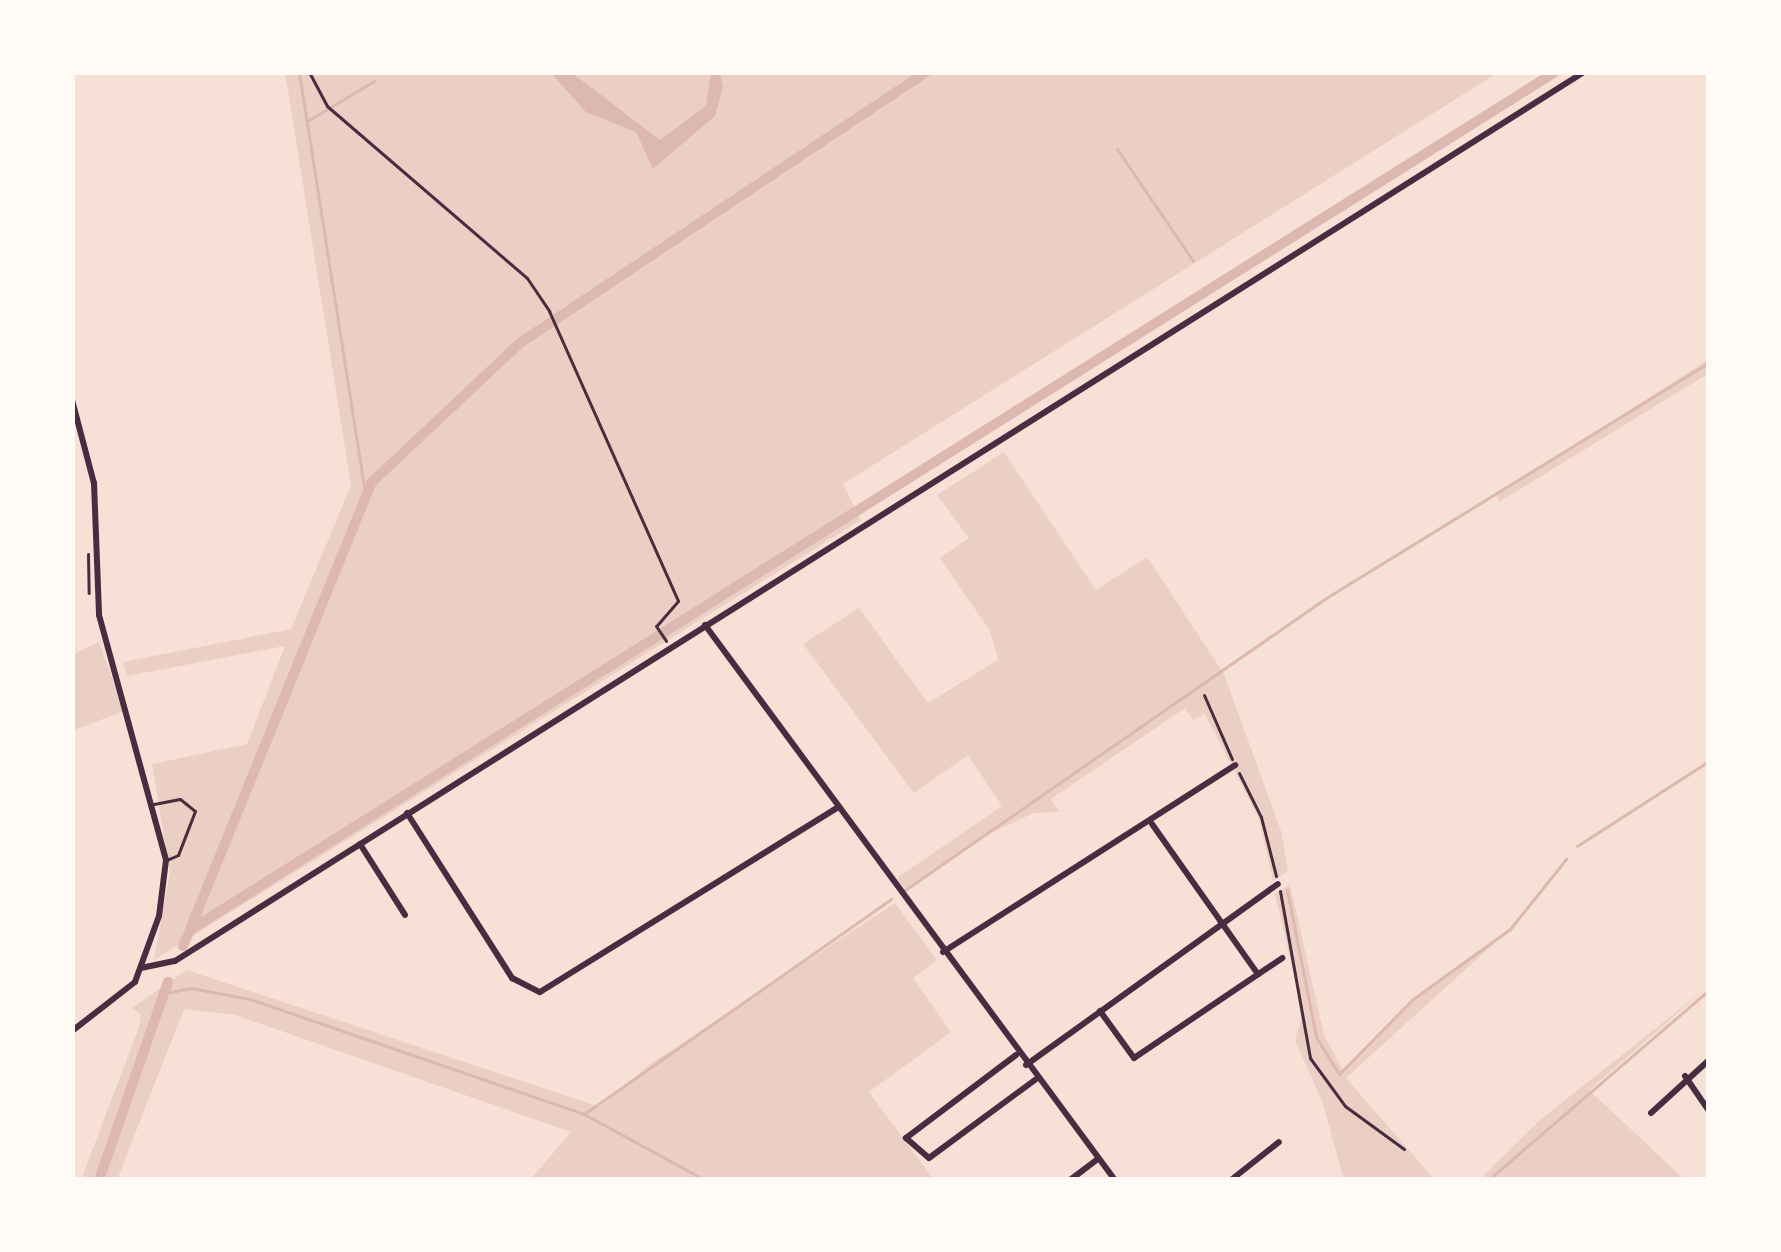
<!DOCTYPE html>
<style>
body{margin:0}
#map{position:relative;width:1781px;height:1252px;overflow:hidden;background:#f7e1d7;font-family:"Archivo Narrow",sans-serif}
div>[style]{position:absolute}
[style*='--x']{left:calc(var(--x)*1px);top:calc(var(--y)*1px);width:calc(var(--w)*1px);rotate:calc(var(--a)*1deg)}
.green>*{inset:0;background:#ebcfc5}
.water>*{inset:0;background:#dcb8b0}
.stream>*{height:3px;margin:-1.5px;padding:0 1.5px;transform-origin:1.5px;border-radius:1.5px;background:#dcb8b0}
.canal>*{height:10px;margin:-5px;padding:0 5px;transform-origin:5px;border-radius:5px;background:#dcb8b0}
.path>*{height:3px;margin:-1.5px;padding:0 1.5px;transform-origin:1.5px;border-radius:1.5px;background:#4a2c40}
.service>*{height:3px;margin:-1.5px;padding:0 1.5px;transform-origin:1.5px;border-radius:1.5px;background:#4a2c40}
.minor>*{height:6px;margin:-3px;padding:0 3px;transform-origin:3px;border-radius:3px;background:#4a2c40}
span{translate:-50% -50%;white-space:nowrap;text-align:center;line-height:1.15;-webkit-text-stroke:9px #fffaf5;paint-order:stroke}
.frame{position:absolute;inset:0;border:75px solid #fffaf5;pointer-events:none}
</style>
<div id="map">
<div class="green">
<div style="clip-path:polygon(285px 72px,1499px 72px,843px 484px,861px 520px,154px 960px,170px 873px,152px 764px,247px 744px,285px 646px,127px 676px,123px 662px,291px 629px,351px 485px)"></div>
<div style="clip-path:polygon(1709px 359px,1709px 373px,1499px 502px,1496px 496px)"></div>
<div style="clip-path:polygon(1004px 452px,1096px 590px,1147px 557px,1224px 674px,1281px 831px,1288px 871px,1273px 881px,1259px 819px,1205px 714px,1193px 720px,1185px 708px,1051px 799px,1059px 812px,1034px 813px,991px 833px,905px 890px,897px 878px,1002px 806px,968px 755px,914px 793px,803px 644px,859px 608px,928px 703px,998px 660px,990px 631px,940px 558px,969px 538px,937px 495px)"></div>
<div style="clip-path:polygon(99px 642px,124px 711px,72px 731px,72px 655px)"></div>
<div style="clip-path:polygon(1290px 884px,1324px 1035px,1344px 1072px,1413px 999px,1510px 929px,1346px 1078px,1435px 1180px,1344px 1180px,1322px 1101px,1295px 1040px,1303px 1013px,1275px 894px)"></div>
<div style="clip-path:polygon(895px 903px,937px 960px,913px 978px,951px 1032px,869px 1092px,934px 1180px,530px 1180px,571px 1132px,235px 1015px,184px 1009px,117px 1180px,81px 1180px,139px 1027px,141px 1015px,132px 1008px,187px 970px,600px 1107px,649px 1065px)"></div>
<div style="clip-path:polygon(1709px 986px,1589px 1090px,1685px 1180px,1479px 1180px,1540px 1120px)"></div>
</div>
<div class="water">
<div style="clip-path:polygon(550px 72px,571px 72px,660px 140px,706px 106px,711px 72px,720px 72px,723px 87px,715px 116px,653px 169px,636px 132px,586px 112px)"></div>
</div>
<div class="stream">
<div style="--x:299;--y:72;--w:432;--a:81.1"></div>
<div style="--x:309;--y:120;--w:76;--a:-31"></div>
<div style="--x:1117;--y:149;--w:135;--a:55.8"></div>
<div style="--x:1577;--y:846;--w:157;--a:-32.8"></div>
<div style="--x:905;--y:890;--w:512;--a:-34.74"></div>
<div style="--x:1326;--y:598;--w:450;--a:-31.6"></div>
<div style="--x:1287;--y:890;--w:150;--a:78.8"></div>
<div style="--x:1316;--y:1037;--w:44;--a:58.1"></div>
<div style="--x:1339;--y:1074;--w:105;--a:-45.4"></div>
<div style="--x:1413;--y:999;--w:120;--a:-35.8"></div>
<div style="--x:1510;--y:929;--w:90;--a:-51.3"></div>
<div style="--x:164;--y:993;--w:27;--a:-10"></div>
<div style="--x:191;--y:988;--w:60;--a:10.6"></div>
<div style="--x:250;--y:999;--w:353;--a:19"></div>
<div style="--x:584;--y:1114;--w:138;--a:28.6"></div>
<div style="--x:584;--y:1114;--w:375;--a:-35"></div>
<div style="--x:1488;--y:1180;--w:291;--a:-40.7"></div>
</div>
<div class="canal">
<div style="--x:191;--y:927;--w:479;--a:-67.9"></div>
<div style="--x:371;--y:483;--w:204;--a:-43.2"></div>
<div style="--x:520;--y:343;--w:489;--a:-33.7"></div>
<div style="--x:183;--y:946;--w:17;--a:-66"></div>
<div style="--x:190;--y:930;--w:1612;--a:-32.15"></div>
<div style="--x:99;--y:1180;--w:210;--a:-70.8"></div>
</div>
<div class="path">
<div style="--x:309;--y:72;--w:38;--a:62"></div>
<div style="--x:327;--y:106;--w:264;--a:40.7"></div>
<div style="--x:527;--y:278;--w:40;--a:56"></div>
<div style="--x:549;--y:311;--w:317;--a:66"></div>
<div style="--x:678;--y:601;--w:33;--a:131"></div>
<div style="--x:656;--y:626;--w:18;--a:56"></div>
<div style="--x:88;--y:554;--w:39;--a:89"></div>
<div style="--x:1204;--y:695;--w:70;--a:66.4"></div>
<div style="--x:1239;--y:773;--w:49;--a:63.4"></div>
<div style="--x:1261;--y:817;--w:61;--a:75.7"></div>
<div style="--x:1280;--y:891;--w:170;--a:79.8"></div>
<div style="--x:1310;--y:1058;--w:59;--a:53.9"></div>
<div style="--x:1345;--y:1106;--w:73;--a:36.1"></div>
</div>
<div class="service">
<div style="--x:154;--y:804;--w:26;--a:-11"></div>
<div style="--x:180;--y:799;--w:19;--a:39"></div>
<div style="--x:195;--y:811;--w:47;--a:111.1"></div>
<div style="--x:178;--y:855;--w:12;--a:156"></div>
</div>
<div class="minor">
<div style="--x:72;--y:400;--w:86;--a:75.2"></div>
<div style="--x:94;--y:483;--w:132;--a:87.8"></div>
<div style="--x:99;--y:615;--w:254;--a:74.7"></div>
<div style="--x:166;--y:860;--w:56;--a:97.1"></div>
<div style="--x:159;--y:916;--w:70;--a:110"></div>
<div style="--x:135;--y:982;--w:80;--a:142.1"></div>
<div style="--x:705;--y:625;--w:690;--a:53.55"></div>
<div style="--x:407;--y:813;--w:196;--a:57.5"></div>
<div style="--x:512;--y:978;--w:31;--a:27"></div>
<div style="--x:540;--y:992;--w:349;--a:-31.8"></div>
<div style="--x:1152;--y:824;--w:184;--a:54.8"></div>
<div style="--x:360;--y:844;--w:84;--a:57.6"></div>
<div style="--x:943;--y:952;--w:347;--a:-32.6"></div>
<div style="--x:141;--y:968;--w:35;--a:-12"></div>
<div style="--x:175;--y:961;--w:1666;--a:-32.25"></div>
<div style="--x:1100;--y:1011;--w:58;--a:54.1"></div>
<div style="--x:1134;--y:1058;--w:179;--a:-34"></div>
<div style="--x:1016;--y:1055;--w:138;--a:143"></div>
<div style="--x:906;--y:1138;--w:30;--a:41"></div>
<div style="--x:929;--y:1158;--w:133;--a:-36.4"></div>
<div style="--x:1026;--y:1065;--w:310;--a:-35.7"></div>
<div style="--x:1685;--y:1076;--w:42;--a:55.6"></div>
<div style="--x:1651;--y:1113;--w:79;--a:-42.4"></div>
<div style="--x:1070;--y:1180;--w:35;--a:-37"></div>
<div style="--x:1231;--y:1180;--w:61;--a:-38.4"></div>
</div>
<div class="frame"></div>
</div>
